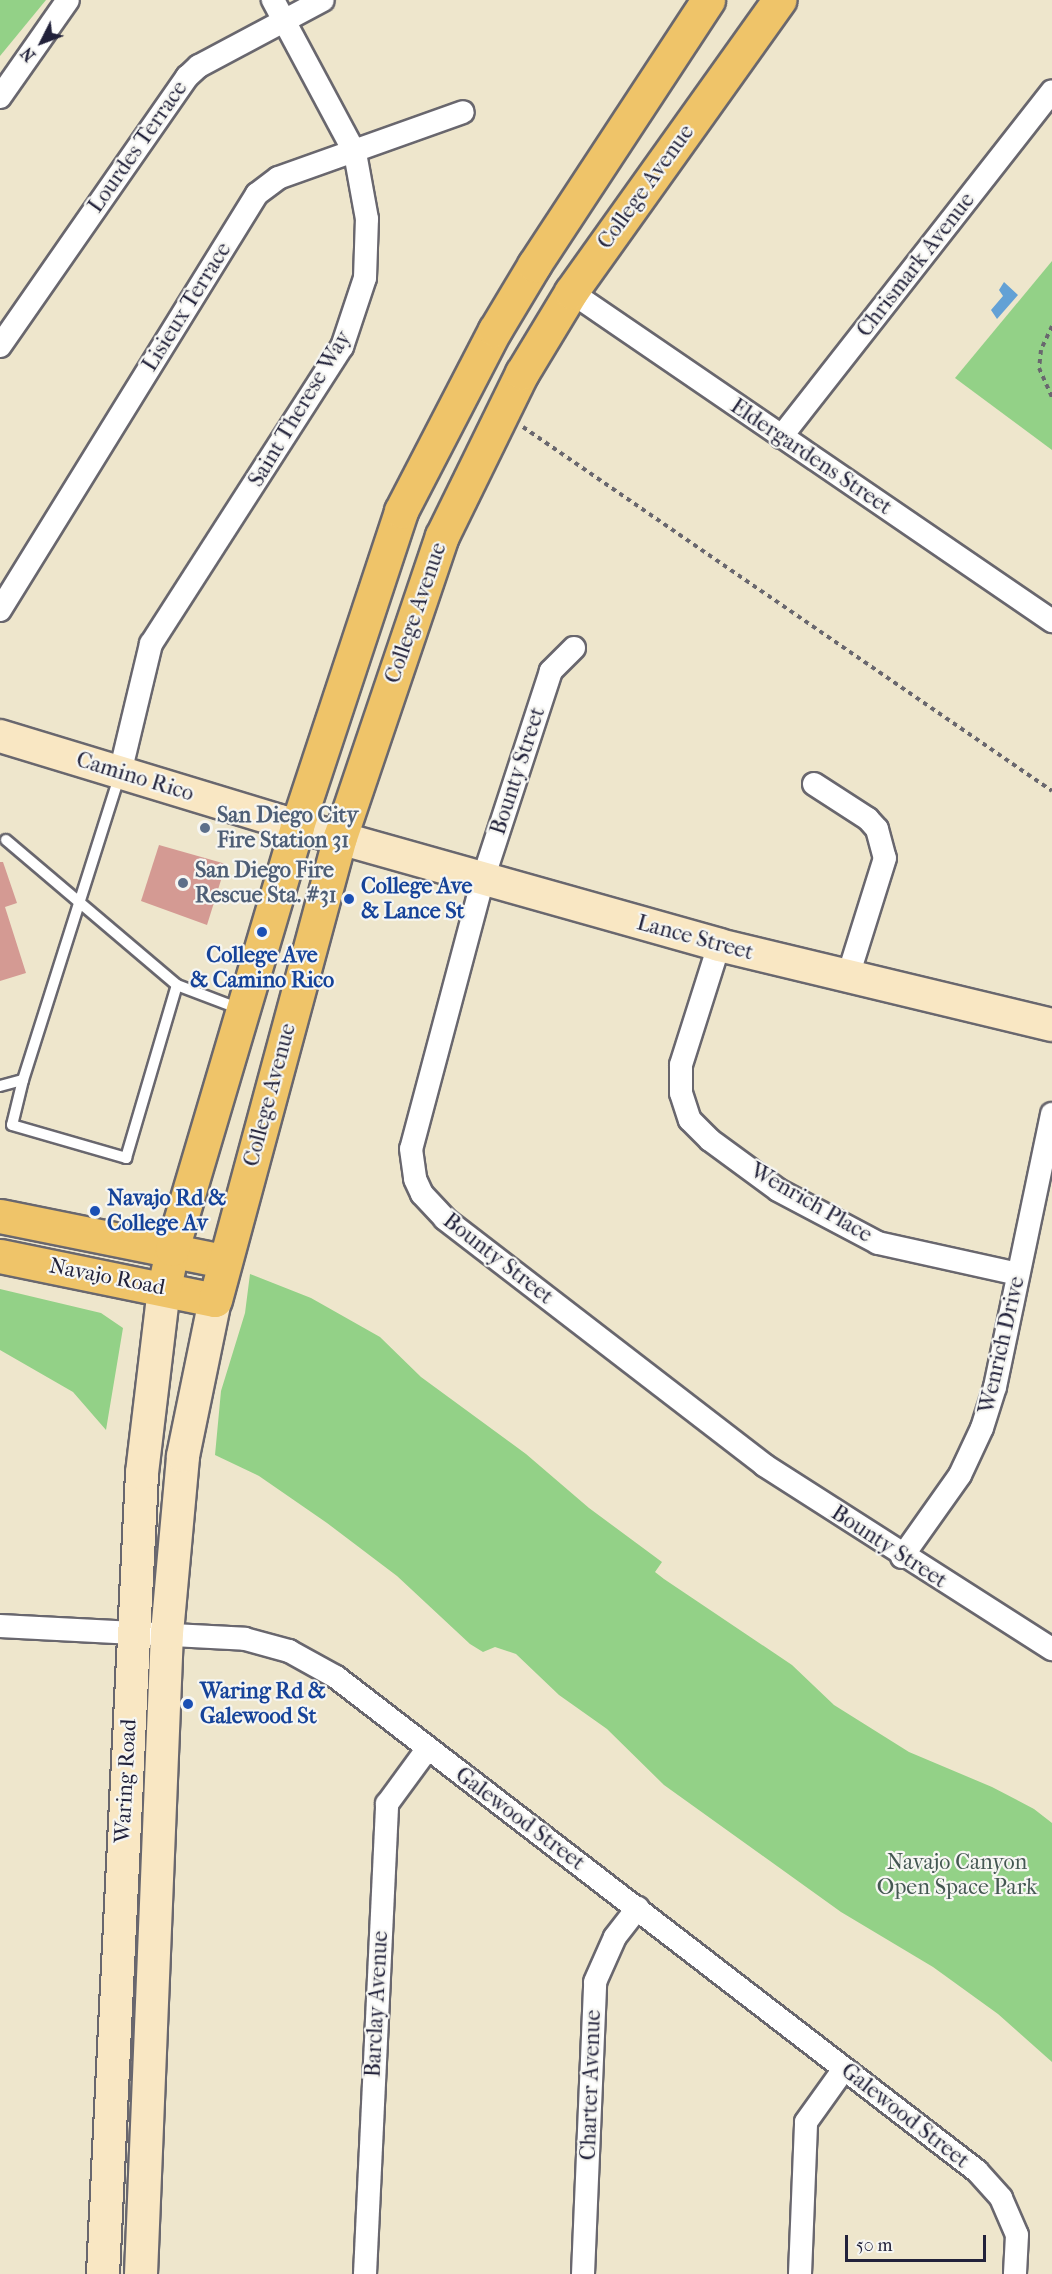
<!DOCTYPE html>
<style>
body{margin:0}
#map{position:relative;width:1052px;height:2274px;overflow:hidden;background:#eee6cc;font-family:"IM FELL French Canon",serif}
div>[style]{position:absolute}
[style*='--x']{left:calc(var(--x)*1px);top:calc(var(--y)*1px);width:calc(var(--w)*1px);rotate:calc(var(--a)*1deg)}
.green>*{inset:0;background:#93d187}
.water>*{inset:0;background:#63a1d5}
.building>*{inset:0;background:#d49a93}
.path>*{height:4px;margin-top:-2px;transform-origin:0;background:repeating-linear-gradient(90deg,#69676e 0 4.5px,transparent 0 9px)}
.roads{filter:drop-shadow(2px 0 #69676e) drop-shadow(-2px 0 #69676e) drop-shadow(0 2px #69676e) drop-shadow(0 -2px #69676e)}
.lane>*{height:10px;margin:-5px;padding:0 5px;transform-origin:5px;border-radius:5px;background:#fff}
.street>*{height:22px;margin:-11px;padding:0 11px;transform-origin:11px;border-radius:11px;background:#fff}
.secondary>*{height:32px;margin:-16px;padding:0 16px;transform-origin:16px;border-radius:16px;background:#f9e7c3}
.primary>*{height:33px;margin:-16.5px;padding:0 16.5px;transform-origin:16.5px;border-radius:16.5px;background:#efc469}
.dots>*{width:16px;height:16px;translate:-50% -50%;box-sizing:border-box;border:3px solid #f6f6f2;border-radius:50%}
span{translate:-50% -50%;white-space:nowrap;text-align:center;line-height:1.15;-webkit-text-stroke:4.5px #f6f6f2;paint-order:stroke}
.street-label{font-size:22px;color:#22223b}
.service-label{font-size:22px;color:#4e5e75;font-weight:700}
.left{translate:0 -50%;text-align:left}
.transit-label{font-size:22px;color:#164399;font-weight:700}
.park-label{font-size:22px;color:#445752}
.north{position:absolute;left:12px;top:12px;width:60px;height:60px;-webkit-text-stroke:4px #f6f6f2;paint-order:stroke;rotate:228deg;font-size:16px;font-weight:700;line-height:24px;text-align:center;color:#22223b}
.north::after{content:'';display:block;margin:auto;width:21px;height:27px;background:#22223b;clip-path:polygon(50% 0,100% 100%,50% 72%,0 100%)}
.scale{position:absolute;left:845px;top:2235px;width:141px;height:27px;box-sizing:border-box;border:3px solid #22223b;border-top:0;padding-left:8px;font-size:18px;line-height:21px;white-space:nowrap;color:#22223b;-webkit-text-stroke:4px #f6f6f2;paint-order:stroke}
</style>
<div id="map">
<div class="green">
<div style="clip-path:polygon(0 0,46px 0,0 56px)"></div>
<div style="clip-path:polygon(1052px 261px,1052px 450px,955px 378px)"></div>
<div style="clip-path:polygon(250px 1274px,311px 1298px,380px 1337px,421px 1377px,526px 1454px,589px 1508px,662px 1562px,655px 1572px,664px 1579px,792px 1665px,834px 1705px,909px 1752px,992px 1787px,1034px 1809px,1052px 1823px,1052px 2062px,998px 2014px,933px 1967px,841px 1912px,664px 1785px,607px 1729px,559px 1695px,516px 1654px,495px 1647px,483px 1652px,470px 1644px,397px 1576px,327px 1523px,259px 1476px,215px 1455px,221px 1391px,245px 1313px)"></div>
<div style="clip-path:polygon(0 1289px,101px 1313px,123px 1328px,106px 1430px,73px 1392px,0 1350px)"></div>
</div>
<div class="water">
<div style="clip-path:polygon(1004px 282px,1018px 295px,997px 319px,991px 310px,1003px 296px,999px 290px)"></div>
</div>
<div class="building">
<div style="clip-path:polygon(159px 845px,226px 864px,207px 925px,141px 901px)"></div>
<div style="clip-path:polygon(0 862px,3px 862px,17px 903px,5px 907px,26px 973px,0 981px)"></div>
</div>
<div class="path">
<div style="--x:1052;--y:326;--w:26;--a:115"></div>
<div style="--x:1041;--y:350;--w:18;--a:96"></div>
<div style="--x:1039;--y:368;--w:32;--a:66"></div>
<div style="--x:523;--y:427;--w:642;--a:34.53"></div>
</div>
<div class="roads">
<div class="lane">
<div style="--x:6;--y:840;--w:224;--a:40.3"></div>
<div style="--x:177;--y:985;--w:67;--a:20.9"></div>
<div style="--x:23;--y:1080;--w:46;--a:103.7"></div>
<div style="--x:12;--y:1125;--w:119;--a:16.1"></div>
<div style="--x:126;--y:1158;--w:180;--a:-73.6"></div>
<div style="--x:0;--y:1086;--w:24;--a:-15"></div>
<div style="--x:23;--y:1080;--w:321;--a:-72.4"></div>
</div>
<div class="street">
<div style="--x:0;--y:97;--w:118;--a:-55"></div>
<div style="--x:571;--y:292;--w:583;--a:34.37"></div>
<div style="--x:0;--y:346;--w:328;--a:-55.2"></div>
<div style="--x:187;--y:77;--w:16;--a:-43"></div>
<div style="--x:199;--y:66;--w:140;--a:-28"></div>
<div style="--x:781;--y:437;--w:439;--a:-51.9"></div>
<div style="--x:0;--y:610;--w:489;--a:-58.3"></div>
<div style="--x:257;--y:194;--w:26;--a:-37"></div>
<div style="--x:278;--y:178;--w:196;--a:-19.6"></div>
<div style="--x:574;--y:648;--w:33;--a:135"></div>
<div style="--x:551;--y:671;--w:219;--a:108.1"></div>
<div style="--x:483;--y:879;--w:279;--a:104.9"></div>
<div style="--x:411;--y:1149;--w:30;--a:82"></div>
<div style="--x:415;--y:1179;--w:17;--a:65"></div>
<div style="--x:422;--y:1194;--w:34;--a:47"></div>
<div style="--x:445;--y:1219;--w:403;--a:37.6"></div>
<div style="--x:764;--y:1465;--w:342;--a:32.6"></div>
<div style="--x:120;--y:773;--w:133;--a:-76.5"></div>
<div style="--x:151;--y:644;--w:353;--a:-57.3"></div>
<div style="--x:342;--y:347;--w:73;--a:-71.6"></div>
<div style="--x:365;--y:278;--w:59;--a:-88.1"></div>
<div style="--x:367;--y:219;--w:67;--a:-100.3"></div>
<div style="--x:355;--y:153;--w:174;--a:-118.2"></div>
<div style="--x:814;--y:784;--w:64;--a:32.9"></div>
<div style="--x:868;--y:819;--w:13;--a:48"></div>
<div style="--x:877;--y:829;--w:30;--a:75"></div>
<div style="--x:885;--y:858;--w:127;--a:107.4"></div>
<div style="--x:719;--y:945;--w:126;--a:107.6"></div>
<div style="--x:681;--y:1065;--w:28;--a:90"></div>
<div style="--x:681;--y:1093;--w:28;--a:72"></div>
<div style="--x:690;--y:1120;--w:28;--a:45"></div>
<div style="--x:710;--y:1140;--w:84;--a:36.3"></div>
<div style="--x:778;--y:1190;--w:113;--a:27.9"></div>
<div style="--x:878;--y:1243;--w:143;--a:12.5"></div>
<div style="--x:902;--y:1557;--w:100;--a:-54.7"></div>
<div style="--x:960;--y:1475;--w:52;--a:-64.9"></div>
<div style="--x:982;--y:1428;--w:43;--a:-72.4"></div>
<div style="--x:995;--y:1387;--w:279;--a:-78.2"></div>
<div style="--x:0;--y:1626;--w:245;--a:3"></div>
<div style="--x:245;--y:1639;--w:46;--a:15.3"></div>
<div style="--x:289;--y:1651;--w:54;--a:29"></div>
<div style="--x:336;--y:1677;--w:809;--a:37.62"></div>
<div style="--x:977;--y:2171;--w:36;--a:48"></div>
<div style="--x:1001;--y:2198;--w:40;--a:66.6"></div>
<div style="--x:1017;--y:2235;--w:39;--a:93"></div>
<div style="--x:365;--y:2274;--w:471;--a:-87.3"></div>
<div style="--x:387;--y:1804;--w:69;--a:-53.8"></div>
<div style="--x:583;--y:2274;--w:292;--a:-87.6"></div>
<div style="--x:595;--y:1982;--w:49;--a:-66"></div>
<div style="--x:615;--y:1937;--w:37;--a:-52"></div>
<div style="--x:800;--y:2274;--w:152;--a:-87.7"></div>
<div style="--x:806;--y:2122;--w:65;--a:-54.4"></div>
</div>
<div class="secondary">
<div style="--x:0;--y:736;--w:292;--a:16.9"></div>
<div style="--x:279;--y:821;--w:457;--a:15.7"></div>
<div style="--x:719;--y:945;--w:342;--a:13.5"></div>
<div style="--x:103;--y:2274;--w:802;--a:-87.21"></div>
<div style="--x:142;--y:1473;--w:186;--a:-83.2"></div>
<div style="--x:141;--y:2274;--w:642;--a:-87.68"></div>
<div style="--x:167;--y:1633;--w:178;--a:-84.8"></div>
<div style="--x:183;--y:1456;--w:159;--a:-78.4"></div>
</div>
<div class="primary">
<div style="--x:0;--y:1216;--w:227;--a:11.4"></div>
<div style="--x:0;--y:1256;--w:219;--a:11.6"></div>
<div style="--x:215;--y:1300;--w:480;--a:-74.9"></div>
<div style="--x:340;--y:837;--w:318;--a:-71.3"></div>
<div style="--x:442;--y:536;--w:182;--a:-63.9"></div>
<div style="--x:522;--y:373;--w:95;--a:-58.8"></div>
<div style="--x:571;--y:292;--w:359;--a:-54.5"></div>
<div style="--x:164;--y:1288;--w:40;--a:-78"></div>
<div style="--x:172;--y:1249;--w:441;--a:-73.5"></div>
<div style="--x:297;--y:826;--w:332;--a:-71.7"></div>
<div style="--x:401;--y:511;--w:204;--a:-62.6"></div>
<div style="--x:495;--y:330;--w:76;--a:-59"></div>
<div style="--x:534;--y:265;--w:317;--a:-56.7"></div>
</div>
</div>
<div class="dots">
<div style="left:205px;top:828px;background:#5c6f8a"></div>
<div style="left:183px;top:883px;background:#5c6f8a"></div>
<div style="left:349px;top:899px;background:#1a4fb4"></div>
<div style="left:262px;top:932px;background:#1a4fb4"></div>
<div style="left:95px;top:1211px;background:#1a4fb4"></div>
<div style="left:188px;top:1704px;background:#1a4fb4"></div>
</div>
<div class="street-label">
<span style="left:138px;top:147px;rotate:-55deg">Lourdes Terrace</span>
<span style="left:646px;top:187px;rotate:-54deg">College Avenue</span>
<span style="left:916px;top:265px;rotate:-52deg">Chrismark Avenue</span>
<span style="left:187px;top:307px;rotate:-58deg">Lisieux Terrace</span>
<span style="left:300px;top:409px;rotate:-59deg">Saint Therese Way</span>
<span style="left:811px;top:457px;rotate:34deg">Eldergardens Street</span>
<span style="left:416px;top:613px;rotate:-71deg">College Avenue</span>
<span style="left:518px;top:771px;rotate:-72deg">Bounty Street</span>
<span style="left:135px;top:777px;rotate:17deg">Camino Rico</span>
<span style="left:695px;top:938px;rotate:15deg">Lance Street</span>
<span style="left:270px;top:1095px;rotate:-75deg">College Avenue</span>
<span style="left:811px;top:1203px;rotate:30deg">Wenrich Place</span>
<span style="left:498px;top:1259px;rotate:38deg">Bounty Street</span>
<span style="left:107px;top:1277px;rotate:11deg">Navajo Road</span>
<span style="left:1002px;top:1345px;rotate:-77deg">Wenrich Drive</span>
<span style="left:889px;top:1547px;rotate:33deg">Bounty Street</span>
<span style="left:126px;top:1781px;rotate:-87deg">Waring Road</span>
<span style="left:520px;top:1819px;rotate:37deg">Galewood Street</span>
<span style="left:377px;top:2004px;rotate:-87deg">Barclay Avenue</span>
<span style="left:591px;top:2085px;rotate:-88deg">Charter Avenue</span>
<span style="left:905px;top:2116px;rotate:38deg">Galewood Street</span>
</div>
<div class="service-label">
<span class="left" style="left:217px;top:828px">San Diego City<br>Fire Station 31</span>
<span class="left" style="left:195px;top:883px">San Diego Fire<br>Rescue Sta. #31</span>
</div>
<div class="transit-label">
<span class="left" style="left:361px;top:899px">College Ave<br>&amp; Lance St</span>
<span style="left:262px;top:968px">College Ave<br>&amp; Camino Rico</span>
<span class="left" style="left:107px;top:1211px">Navajo Rd &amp;<br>College Av</span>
<span class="left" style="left:200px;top:1704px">Waring Rd &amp;<br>Galewood St</span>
</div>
<div class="park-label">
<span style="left:957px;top:1875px">Navajo Canyon<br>Open Space Park</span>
</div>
<div class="north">N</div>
<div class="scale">50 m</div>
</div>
